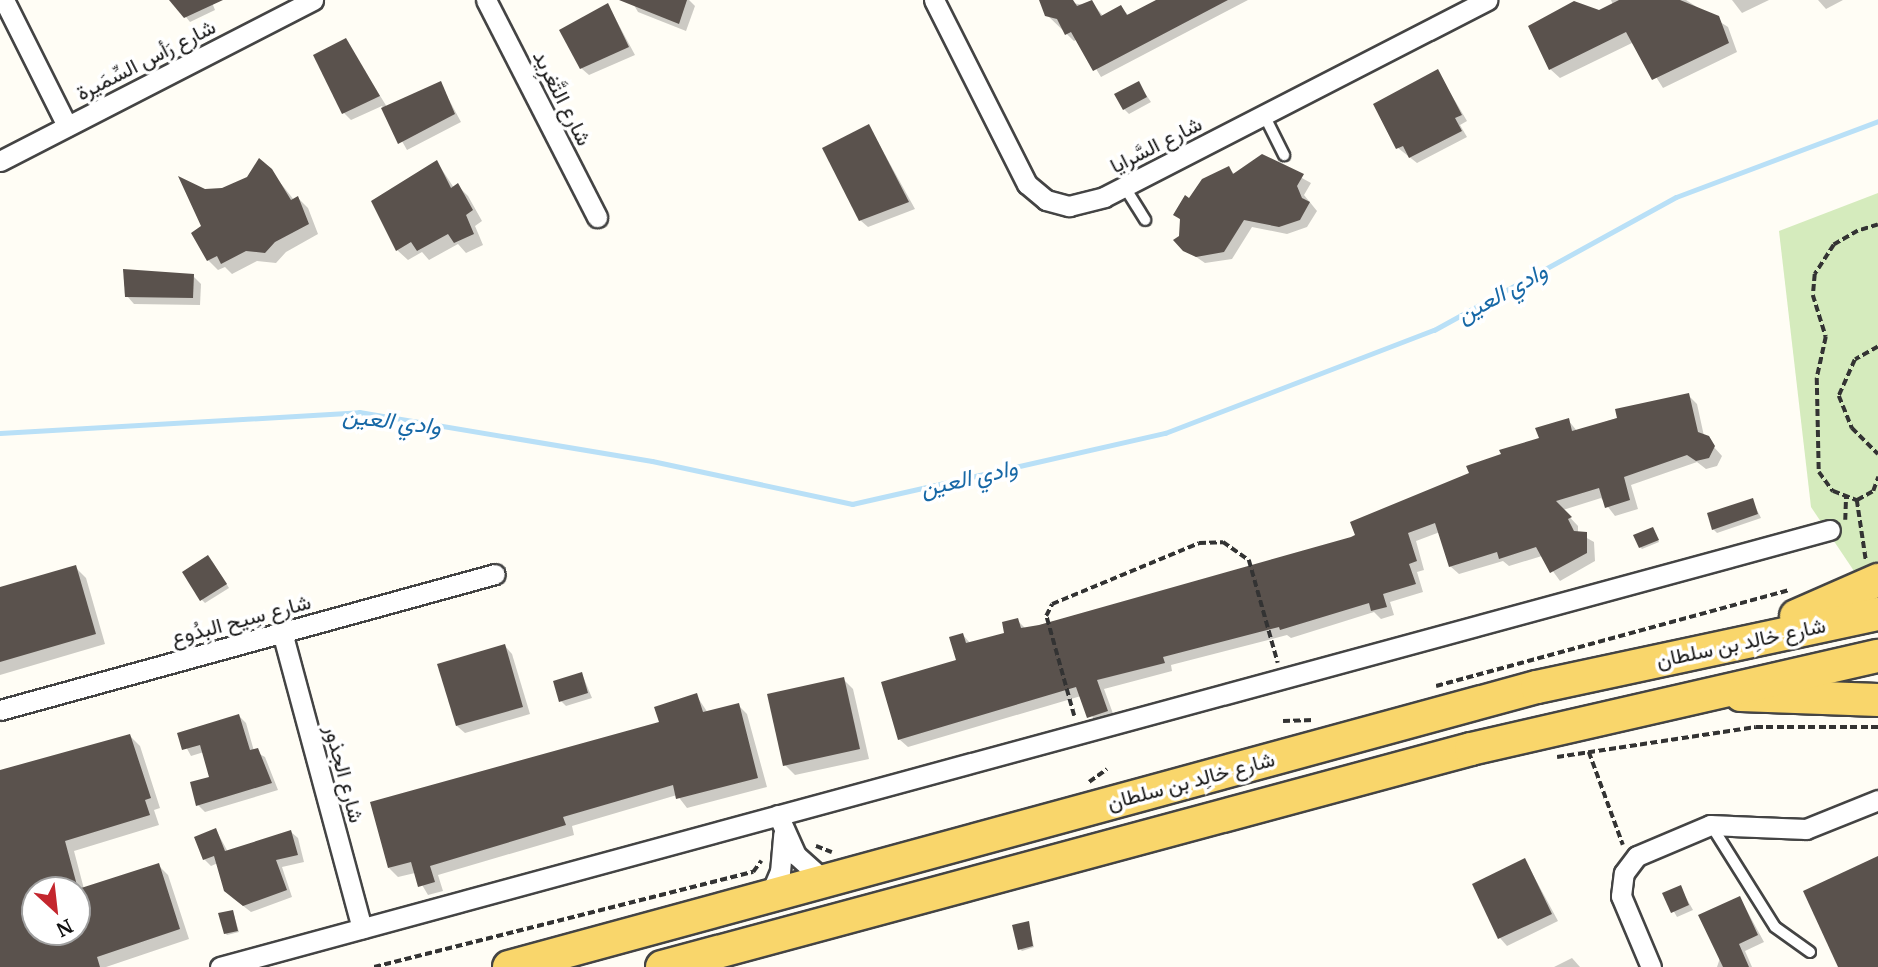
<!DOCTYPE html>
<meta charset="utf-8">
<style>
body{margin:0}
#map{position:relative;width:1878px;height:967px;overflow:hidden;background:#fffdf5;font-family:Merriweather,Vazirmatn,serif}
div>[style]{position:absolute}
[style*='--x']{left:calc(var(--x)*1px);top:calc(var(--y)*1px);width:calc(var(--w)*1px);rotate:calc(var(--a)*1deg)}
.green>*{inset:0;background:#d5ebbd}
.shadow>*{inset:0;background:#0003}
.stream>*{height:5px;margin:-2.5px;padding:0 2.5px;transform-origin:2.5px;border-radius:2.5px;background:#b9e0f7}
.building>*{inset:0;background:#5a524d}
.path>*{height:3.5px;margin-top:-1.75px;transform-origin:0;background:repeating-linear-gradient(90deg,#333 0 7px,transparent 0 10.5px)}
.roads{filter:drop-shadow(2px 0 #444) drop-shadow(-2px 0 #444) drop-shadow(0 2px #444) drop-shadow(0 -2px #444)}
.service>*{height:10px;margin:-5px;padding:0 5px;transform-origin:5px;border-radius:5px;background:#fff}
.minor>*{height:19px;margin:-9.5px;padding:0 9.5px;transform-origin:9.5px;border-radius:9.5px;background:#fff}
.primary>*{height:32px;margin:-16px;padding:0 16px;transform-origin:16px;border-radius:16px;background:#f9d66b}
span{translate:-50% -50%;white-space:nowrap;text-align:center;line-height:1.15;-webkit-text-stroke:7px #fff;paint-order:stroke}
.street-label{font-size:21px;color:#111}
.water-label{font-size:23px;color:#1768a6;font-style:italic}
.north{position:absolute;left:21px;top:876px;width:70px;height:70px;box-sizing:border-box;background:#fff;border:2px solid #a0a0a0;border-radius:50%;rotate:153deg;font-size:19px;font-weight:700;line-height:28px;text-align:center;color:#111}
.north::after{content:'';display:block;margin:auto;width:24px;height:32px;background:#c4262e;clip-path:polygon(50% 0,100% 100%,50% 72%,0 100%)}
</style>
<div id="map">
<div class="green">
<div style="clip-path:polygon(1878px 193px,1878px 563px,1856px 574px,1811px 507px,1779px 231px)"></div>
</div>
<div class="shadow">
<div style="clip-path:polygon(172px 0,211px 0,215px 10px,190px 22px)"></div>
<div style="clip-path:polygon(631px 0,689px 0,695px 6px,686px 31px,638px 12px)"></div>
<div style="clip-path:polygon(1055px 0,1084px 5px,1091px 1px,1103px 16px,1121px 7px,1129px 16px,1160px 0,1248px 0,1101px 77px,1078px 39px,1074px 41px,1047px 15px)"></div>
<div style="clip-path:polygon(1611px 0,1686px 0,1728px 27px,1737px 52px,1663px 88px,1634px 42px,1560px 78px,1550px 69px,1619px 19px)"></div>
<div style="clip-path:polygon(1732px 0,1769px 0,1742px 13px)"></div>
<div style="clip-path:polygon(1818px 0,1843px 0,1826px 9px)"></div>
<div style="clip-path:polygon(608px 5px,635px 55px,589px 75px,581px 68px)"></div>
<div style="clip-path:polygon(346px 41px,387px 107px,440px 83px,461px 122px,407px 150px,382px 106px,351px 120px,344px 113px)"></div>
<div style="clip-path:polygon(1438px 72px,1467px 121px,1460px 125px,1467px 137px,1417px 163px,1398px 148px)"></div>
<div style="clip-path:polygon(1138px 83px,1151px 102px,1129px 114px,1124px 109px)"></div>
<div style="clip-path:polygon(869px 126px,915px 209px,868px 227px,860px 220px)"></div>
<div style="clip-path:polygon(1262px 156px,1311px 183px,1304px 195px,1317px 211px,1307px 227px,1287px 234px,1252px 227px,1232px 259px,1205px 263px,1183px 248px,1181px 221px,1176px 215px,1229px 168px,1235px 175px)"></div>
<div style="clip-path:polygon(437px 162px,454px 188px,458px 186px,468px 196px,482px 221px,475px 226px,483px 245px,466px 253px,458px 244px,429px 260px,422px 252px,408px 260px,397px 250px,373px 202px)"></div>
<div style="clip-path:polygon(271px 171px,294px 200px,298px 198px,308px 208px,318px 234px,286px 252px,276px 263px,257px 261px,232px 274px,225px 267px,218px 270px,208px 260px,205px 191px,222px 189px)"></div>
<div style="clip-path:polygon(193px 276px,201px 284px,200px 305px,134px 304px,127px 296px)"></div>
<div style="clip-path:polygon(1688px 395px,1697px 404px,1704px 436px,1722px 456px,1717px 466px,1706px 469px,1697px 462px,1631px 485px,1638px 509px,1615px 516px,1601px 498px,1563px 510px,1578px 526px,1578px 533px,1594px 542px,1595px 561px,1560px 581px,1542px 556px,1509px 566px,1503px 561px,1459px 574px,1450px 566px,1440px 532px,1416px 541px,1424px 570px,1417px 572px,1423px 592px,1390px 602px,1394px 615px,1381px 619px,1374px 612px,1291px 638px,1287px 635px,1171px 665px,1172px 671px,1104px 689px,1115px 719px,1097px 725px,1081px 696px,908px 747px,899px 739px,958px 661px,962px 634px,971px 644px,1006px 634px,1017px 620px,1026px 629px,1352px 539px,1541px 439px,1568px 420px,1577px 431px)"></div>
<div style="clip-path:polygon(1752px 500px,1761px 518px,1717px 533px,1713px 529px)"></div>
<div style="clip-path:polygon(1654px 530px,1659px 542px,1642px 549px,1640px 547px)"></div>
<div style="clip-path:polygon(212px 561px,229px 588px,205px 603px,202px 600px)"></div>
<div style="clip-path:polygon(75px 567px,86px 578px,105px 644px,0 675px,0 589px)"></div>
<div style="clip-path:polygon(505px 646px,512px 654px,530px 714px,465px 733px,457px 726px)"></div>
<div style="clip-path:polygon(582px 674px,592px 698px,566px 706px,561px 701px)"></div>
<div style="clip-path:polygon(843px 679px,853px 689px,869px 759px,795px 775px,785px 765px)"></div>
<div style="clip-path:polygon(696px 695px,708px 713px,738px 705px,747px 714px,767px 787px,687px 808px,677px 795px,572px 826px,574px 835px,438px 875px,443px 891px,428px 895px,415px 873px,398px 877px,389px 868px,661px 724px)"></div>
<div style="clip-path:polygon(239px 716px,246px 723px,254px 751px,265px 757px,278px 790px,205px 812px,198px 805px,211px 778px,204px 752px,191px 756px,179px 734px)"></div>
<div style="clip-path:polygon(evenodd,130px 736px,140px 746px,160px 808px,154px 810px,159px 825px,74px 851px,84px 889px,158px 865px,168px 875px,189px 939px,106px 967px,0 967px,0 774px,130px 736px,35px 890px,77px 890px,77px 932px,35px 932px,35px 890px)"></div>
<div style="clip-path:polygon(216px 830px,228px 852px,291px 832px,298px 838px,304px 862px,282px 867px,292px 897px,251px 912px,233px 898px,218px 863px,211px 866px,204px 859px)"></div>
<div style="clip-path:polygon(1525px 860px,1558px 921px,1507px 946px,1500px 938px)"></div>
<div style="clip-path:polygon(1680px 887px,1693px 910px,1677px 917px,1664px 894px)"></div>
<div style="clip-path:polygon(1740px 898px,1764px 942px,1745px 951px,1752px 967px,1717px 967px)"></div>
<div style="clip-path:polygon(233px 912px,239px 932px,227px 935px,225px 933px)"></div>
<div style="clip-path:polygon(1028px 923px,1034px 947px,1022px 951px,1020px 949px)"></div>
<div style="clip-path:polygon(1572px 958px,1580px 967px,1554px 967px)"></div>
</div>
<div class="stream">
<div style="--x:0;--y:433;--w:360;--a:-3.3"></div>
<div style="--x:359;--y:412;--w:297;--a:9.5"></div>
<div style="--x:652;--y:461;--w:205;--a:12.1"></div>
<div style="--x:852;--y:504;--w:321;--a:-12.8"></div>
<div style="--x:1165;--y:433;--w:288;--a:-21"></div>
<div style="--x:1434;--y:330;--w:276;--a:-28.8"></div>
<div style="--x:1676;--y:197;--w:216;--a:-20.6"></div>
</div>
<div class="building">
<div style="clip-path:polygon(169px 0,223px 0,184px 18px)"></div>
<div style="clip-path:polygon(619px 0,687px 0,679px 24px)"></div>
<div style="clip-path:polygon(1039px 0,1073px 0,1077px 6px,1092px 0,1101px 16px,1121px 5px,1127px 15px,1156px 0,1228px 0,1093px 71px,1071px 32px,1065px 35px,1057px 19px,1045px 16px)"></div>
<div style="clip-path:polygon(1619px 0,1680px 0,1719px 16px,1729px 43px,1652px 80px,1626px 32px,1549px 70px,1528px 26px,1574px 1px,1599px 10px)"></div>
<div style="clip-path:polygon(608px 3px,629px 47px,580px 69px,559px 30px)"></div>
<div style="clip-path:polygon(346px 38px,380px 96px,342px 114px,313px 55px)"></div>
<div style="clip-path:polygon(1438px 69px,1462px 115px,1455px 118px,1462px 131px,1409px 158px,1403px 146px,1396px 149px,1373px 104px)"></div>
<div style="clip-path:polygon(441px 81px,455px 114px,398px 144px,381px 108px)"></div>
<div style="clip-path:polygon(1139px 81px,1147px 97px,1123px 110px,1114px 94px)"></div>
<div style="clip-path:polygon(869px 124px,909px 202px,859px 221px,822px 148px)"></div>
<div style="clip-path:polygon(1262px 154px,1304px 174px,1297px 186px,1302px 198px,1310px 202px,1300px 220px,1279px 227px,1244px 220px,1224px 252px,1196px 257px,1183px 251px,1173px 240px,1179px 236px,1180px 219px,1173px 215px,1185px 195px,1189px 198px,1202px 179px,1229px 166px,1233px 174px)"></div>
<div style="clip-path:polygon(259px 158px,272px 169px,291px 200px,298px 196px,309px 224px,275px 242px,265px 253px,246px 251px,221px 264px,217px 256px,207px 261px,191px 233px,201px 226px,178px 176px,205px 189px,222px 188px,247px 177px)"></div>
<div style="clip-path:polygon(437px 160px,451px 188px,458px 183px,473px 210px,466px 215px,474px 234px,454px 243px,448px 234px,417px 251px,411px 242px,396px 251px,371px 201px)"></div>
<div style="clip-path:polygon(123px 269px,194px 274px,193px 298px,125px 297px)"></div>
<div style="clip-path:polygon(1689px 393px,1698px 432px,1709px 436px,1715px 446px,1709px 458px,1696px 461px,1687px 455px,1624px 477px,1630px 500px,1605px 508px,1599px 488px,1556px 501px,1572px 517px,1568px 519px,1574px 531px,1587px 532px,1587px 553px,1550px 573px,1536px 547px,1499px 559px,1497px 552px,1449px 567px,1435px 523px,1408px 533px,1417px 561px,1409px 564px,1416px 584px,1383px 594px,1387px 607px,1371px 611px,1369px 603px,1280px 630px,1279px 627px,1163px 657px,1165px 663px,1097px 680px,1108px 711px,1087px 718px,1076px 687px,898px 740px,881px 682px,956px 660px,949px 637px,963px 633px,966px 643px,1004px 633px,1002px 622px,1018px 618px,1021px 628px,1039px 625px,1351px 537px,1355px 535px,1350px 522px,1469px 473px,1466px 466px,1501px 454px,1499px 450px,1539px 438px,1535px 428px,1569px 418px,1572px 431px,1617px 418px,1615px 409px)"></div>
<div style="clip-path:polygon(1753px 498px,1758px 514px,1712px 530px,1707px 513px)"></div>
<div style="clip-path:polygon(1653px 527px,1659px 540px,1639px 548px,1633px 535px)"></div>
<div style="clip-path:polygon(208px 555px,227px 584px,200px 601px,182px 572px)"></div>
<div style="clip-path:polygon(76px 565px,96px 634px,0 662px,0 587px)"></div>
<div style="clip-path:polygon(505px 644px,523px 707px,456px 726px,437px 664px)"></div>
<div style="clip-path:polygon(582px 672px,588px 693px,559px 702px,553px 681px)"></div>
<div style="clip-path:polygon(844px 677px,860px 749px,783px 766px,767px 694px)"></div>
<div style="clip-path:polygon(697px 693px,703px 712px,739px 703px,758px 778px,676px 799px,673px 785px,563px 817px,566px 825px,430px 866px,435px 882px,418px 887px,411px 862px,388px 868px,370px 802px,659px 722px,654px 707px)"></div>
<div style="clip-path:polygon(239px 714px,250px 750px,258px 748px,272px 783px,196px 806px,190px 782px,209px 777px,200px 745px,182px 750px,177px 733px)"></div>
<div style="clip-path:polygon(evenodd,130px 734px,151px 798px,145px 800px,150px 815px,65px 841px,78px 889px,159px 863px,180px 929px,97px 957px,100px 967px,0 967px,0 770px,130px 734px,35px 890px,77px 890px,77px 932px,35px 932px,35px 890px)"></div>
<div style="clip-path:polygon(216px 828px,225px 851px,291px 830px,298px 855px,276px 860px,287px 890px,243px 906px,224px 891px,214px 856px,203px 860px,194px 837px)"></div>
<div style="clip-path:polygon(1878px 856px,1878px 967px,1838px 967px,1803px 891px)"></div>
<div style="clip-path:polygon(1525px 858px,1552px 914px,1498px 939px,1472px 884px)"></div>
<div style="clip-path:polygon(1681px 885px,1689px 905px,1671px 913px,1662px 893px)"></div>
<div style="clip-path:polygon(1740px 896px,1758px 935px,1739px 944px,1749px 967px,1723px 967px,1698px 915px)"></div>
<div style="clip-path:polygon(233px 910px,238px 931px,224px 934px,218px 913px)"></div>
<div style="clip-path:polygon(1029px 921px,1033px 946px,1018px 950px,1012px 925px)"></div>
</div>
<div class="path">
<div style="--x:1878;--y:225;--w:21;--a:163"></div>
<div style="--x:1858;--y:231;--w:28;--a:150"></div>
<div style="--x:1834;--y:245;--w:35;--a:123"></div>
<div style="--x:1815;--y:274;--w:21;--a:95"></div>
<div style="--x:1813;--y:295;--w:44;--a:72.8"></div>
<div style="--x:1826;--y:337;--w:42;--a:102.4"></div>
<div style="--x:1817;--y:378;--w:94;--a:88.8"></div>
<div style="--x:1819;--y:472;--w:24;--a:54"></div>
<div style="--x:1833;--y:491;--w:26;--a:21"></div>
<div style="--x:1857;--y:500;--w:18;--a:-29"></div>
<div style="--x:1873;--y:491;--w:15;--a:-70"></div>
<div style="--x:1878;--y:347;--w:26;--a:151"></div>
<div style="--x:1855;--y:360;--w:39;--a:114"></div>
<div style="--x:1839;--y:396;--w:35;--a:68"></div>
<div style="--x:1852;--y:428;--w:37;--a:45"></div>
<div style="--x:1857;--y:500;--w:61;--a:81.5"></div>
<div style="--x:1845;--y:520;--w:23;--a:-88"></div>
<div style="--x:1436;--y:686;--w:367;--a:-15.2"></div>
<div style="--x:1074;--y:716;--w:104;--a:-105.6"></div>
<div style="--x:1046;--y:616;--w:13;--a:-63"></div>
<div style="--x:1052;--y:604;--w:159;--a:-22.5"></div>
<div style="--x:1199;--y:543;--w:24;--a:-2"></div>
<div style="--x:1223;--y:542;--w:32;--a:35"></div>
<div style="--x:1249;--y:560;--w:107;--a:74.3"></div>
<div style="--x:1283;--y:721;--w:31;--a:-2"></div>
<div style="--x:1589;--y:752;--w:99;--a:69.9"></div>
<div style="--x:1557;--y:757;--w:201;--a:-8.6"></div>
<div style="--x:1756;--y:727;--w:122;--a:0"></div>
<div style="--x:1089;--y:782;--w:22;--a:-36"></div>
<div style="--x:816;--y:846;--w:17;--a:21"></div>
<div style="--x:374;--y:967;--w:391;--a:-14.1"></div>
<div style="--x:753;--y:872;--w:14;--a:-54"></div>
</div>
<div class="roads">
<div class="service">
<div style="--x:1264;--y:115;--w:45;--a:63.4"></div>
<div style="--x:1124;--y:186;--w:40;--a:58"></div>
<div style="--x:1711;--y:825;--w:120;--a:57.9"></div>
<div style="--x:1775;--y:927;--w:43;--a:35.5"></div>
</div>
<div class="minor">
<div style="--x:4;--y:0;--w:141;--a:63.4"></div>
<div style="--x:486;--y:0;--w:244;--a:62.9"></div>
<div style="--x:934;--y:0;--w:206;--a:63.2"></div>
<div style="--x:1027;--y:184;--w:25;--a:40"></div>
<div style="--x:1046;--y:200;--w:24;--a:15"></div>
<div style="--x:1069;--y:206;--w:36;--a:-14"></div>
<div style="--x:1104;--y:197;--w:431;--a:-27.2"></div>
<div style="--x:0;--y:161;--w:352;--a:-27.2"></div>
<div style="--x:282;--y:632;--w:307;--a:74.9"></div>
<div style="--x:0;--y:710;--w:513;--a:-15.36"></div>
<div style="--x:778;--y:815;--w:44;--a:65.8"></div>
<div style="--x:796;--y:855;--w:38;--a:42"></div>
<div style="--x:770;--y:895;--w:25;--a:-67"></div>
<div style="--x:780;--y:872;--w:38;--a:-85"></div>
<div style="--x:220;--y:967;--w:1668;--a:-15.19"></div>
<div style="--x:1651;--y:967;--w:77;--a:-112.9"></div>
<div style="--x:1621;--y:896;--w:23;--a:-83"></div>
<div style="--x:1624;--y:873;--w:21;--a:-53"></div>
<div style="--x:1637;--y:856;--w:79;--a:-23"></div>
<div style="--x:1710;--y:825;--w:96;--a:2.4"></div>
<div style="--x:1806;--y:829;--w:78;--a:-21.9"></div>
</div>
<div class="primary">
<div style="--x:1796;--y:616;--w:90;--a:-23.7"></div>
<div style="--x:1741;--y:695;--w:137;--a:2.1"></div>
<div style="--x:509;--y:967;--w:1065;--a:-15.24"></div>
<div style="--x:1537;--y:687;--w:349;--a:-12.1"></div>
<div style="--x:662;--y:967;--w:838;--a:-15.08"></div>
<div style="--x:1471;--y:749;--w:417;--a:-12.9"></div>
</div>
</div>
<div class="street-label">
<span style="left:146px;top:60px;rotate:-27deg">شارع رَأس السِّمَيرة</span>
<span style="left:562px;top:98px;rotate:63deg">شارع التَّغرِيد</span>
<span style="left:1156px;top:145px;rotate:-27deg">شارع السَّرايا</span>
<span style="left:241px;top:620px;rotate:-15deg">شارع سِيح البِدُوع</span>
<span style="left:1741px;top:643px;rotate:-12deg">شارع خالِد بن سلطان</span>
<span style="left:344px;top:774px;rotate:75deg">شارع الجذور</span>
<span style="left:1191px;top:781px;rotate:-15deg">شارع خالِد بن سلطان</span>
</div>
<div class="water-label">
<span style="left:1502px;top:293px;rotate:-29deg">وادي العين</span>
<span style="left:392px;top:421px;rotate:7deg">وادي العين</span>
<span style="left:969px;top:478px;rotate:-13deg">وادي العين</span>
</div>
<div class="north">N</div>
</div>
